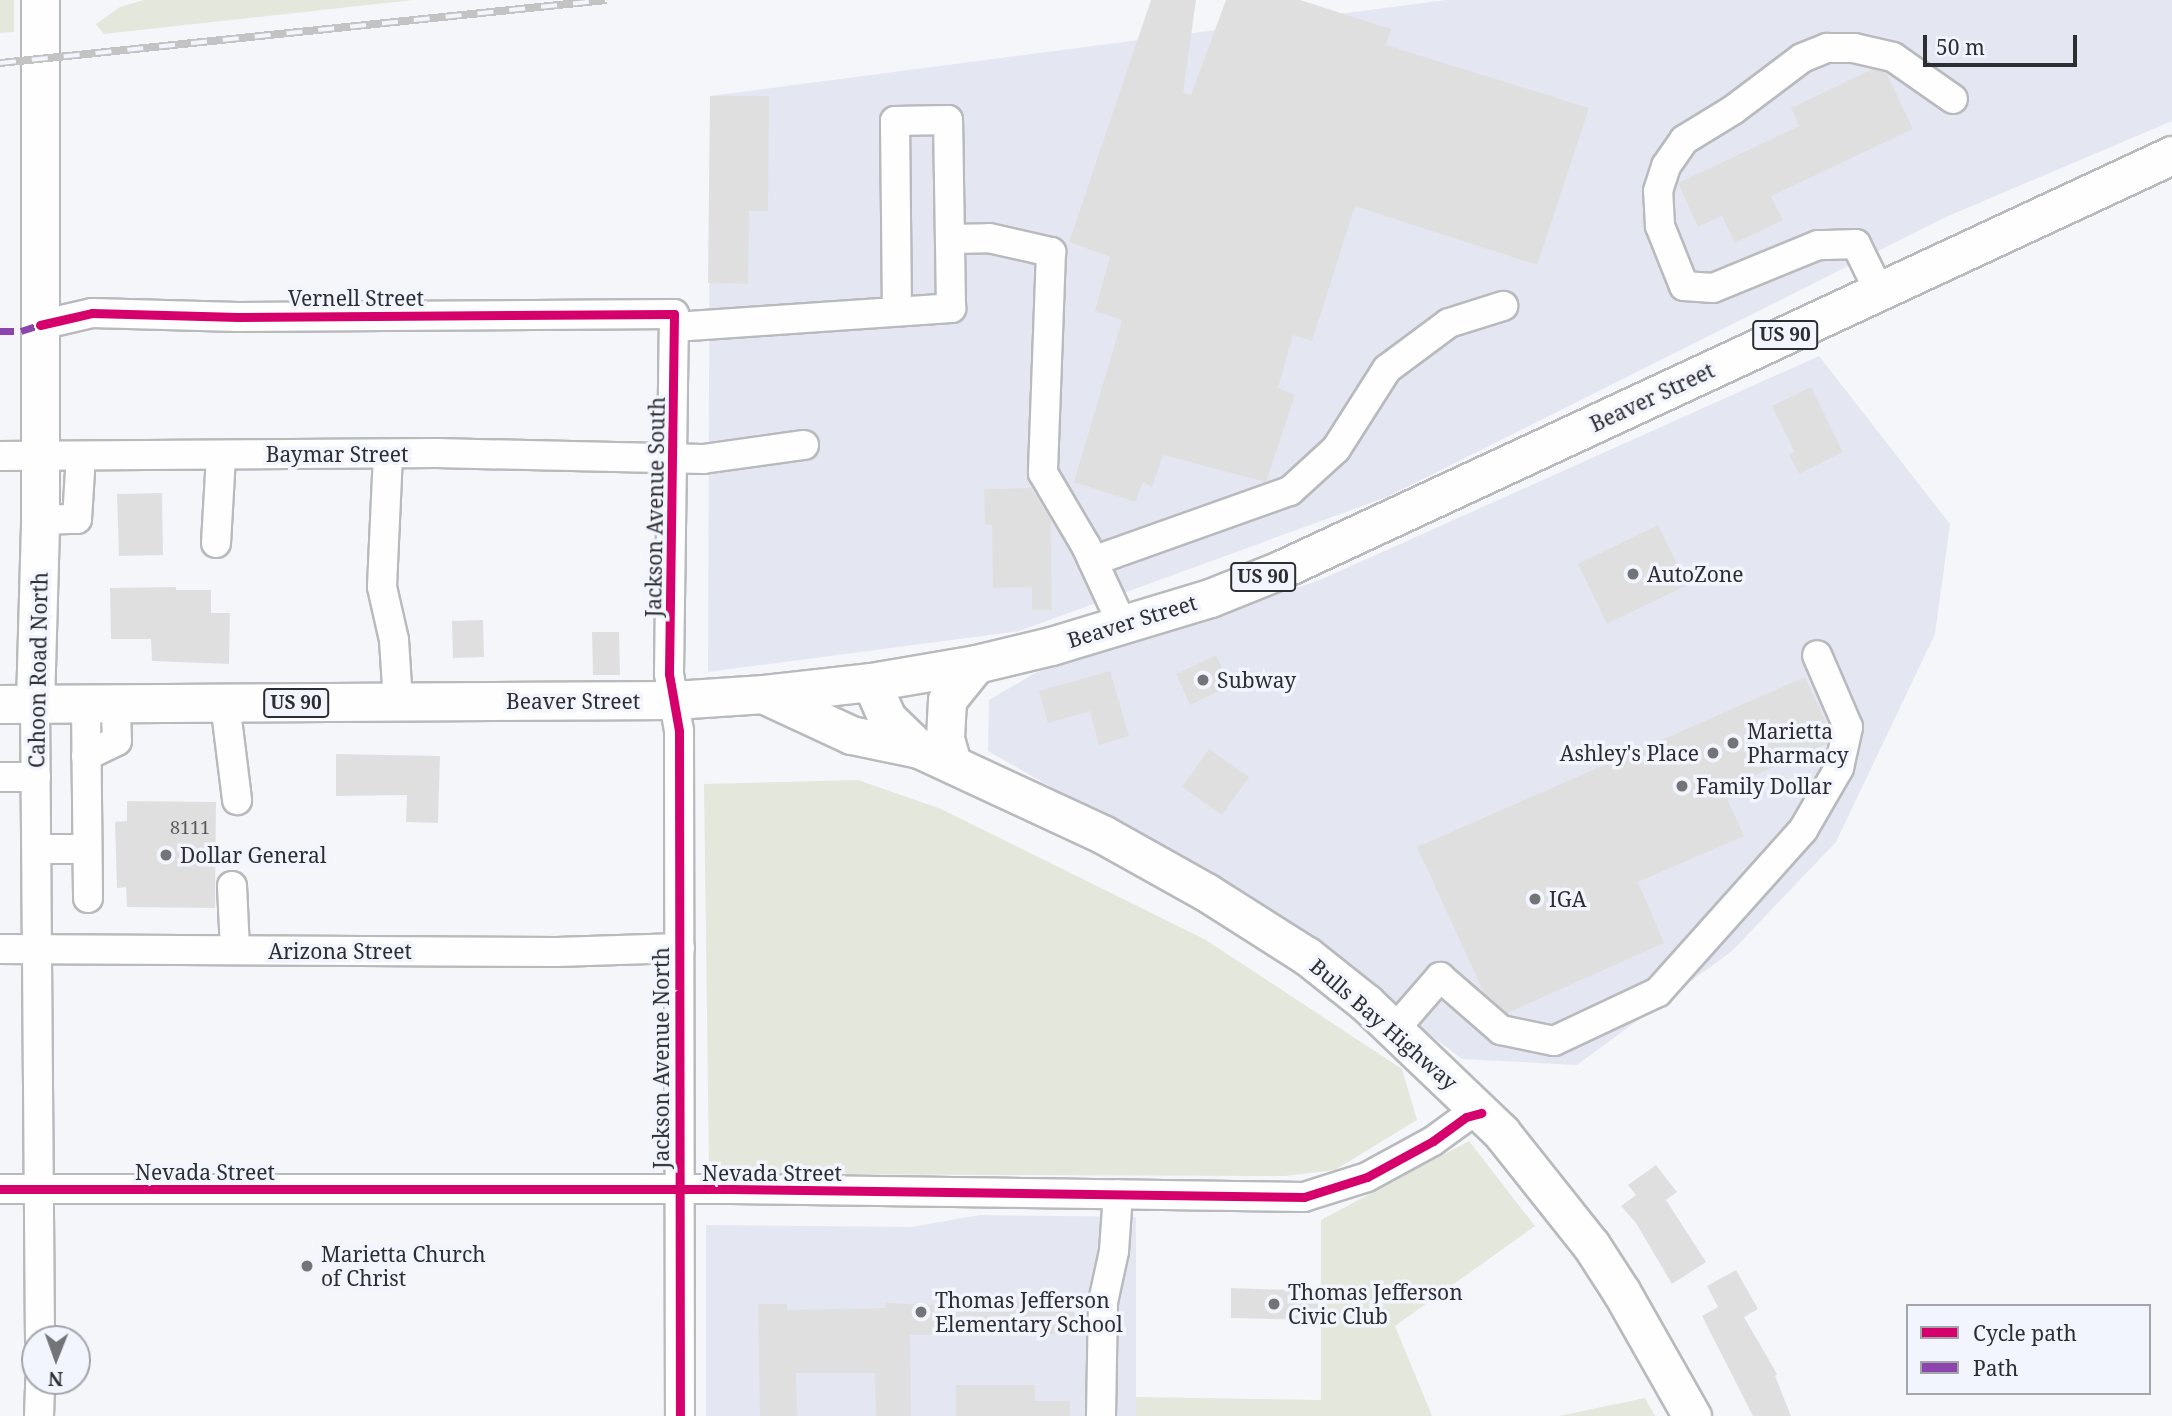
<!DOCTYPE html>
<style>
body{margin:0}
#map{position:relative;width:2172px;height:1416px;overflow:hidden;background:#f5f6fa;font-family:"Noto Serif",serif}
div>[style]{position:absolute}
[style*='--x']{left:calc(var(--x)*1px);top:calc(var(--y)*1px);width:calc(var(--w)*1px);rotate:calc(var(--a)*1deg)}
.built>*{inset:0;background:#e4e7f1}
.green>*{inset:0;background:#e4e7db}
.building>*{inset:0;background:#e0dfe0}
.roads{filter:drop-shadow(2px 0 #b9babe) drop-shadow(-2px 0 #b9babe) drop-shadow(0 2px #b9babe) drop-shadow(0 -2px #b9babe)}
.minor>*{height:28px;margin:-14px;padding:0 14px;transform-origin:14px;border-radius:14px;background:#fefefe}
.major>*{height:37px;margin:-18.5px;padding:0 18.5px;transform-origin:18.5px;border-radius:18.5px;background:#fefefe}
.rail>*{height:8px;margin-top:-4px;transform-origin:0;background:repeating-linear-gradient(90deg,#f2f5fd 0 16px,#c3c3c4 0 32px);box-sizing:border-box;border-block:2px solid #c3c3c4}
.quiet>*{height:7px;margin-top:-3.5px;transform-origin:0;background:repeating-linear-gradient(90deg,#8e44ad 0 14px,transparent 0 21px)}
.cycleway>*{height:9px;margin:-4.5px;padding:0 4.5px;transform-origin:4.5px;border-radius:4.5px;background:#d6006c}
.dots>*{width:19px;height:19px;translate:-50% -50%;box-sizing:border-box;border:4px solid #f2f5fd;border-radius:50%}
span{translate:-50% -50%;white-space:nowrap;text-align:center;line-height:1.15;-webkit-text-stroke:7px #f2f5fd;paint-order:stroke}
.number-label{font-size:18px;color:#5a5a5d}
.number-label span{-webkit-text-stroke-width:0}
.shield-label span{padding:2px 5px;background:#f2f5fd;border:2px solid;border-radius:5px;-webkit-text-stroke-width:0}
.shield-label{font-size:19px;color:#2d2e31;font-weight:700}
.street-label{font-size:21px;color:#2d2e31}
.poi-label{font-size:21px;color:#2d2e31}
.left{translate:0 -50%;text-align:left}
.right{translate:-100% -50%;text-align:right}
.legend{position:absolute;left:1906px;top:1304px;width:245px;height:91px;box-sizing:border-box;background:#f2f5fd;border:2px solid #a3a5ab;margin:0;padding:9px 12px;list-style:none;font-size:21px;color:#2d2e31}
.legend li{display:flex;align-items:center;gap:14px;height:35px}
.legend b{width:35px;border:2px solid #a3a5ab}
.north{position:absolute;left:21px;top:1325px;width:70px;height:70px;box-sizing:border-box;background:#f2f5fd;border:2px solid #a3a5ab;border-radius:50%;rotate:181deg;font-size:19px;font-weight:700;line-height:28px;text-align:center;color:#2d2e31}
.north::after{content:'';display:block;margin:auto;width:24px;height:32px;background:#737477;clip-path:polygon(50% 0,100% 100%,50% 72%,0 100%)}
.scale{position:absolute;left:1923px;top:35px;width:154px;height:32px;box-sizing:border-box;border:4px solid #2d2e31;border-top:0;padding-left:9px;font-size:21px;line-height:24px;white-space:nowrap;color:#2d2e31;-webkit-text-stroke:5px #f2f5fd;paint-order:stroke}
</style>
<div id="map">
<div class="built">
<div style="clip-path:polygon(1446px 0,2172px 0,2172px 121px,1946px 217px,1387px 497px,1019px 631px,708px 672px,710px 96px)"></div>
<div style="clip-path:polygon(1819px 356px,1950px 524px,1935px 634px,1836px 842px,1732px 951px,1577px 1065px,1462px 1059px,1257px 904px,988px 751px,989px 700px,1035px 673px,1320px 580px)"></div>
<div style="clip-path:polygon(980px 1215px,1136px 1217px,1136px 1416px,706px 1416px,706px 1225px,911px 1227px)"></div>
</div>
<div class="green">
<div style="clip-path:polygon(0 0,14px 0,14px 32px,0 33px)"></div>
<div style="clip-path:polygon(144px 0,413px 0,104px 34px,96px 24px,120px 7px)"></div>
<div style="clip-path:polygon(858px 780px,941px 809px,1206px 940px,1402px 1069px,1417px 1120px,1335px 1170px,1285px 1176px,774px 1174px,709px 1168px,704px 784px)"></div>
<div style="clip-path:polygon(1469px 1141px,1535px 1226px,1395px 1326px,1432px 1416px,1136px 1416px,1136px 1397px,1321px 1400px,1321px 1220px)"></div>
<div style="clip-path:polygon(1645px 1398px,1655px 1416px,1559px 1416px)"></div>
</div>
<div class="building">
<div style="clip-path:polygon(1151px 0,1196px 0,1183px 93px,1191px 95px,1226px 0,1300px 0,1391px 29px,1386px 45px,1589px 108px,1537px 265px,1355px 206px,1312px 341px,1293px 335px,1278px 388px,1295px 395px,1266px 482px,1163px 455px,1152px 487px,1143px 482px,1135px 502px,1074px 482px,1122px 320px,1095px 311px,1110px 257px,1069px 242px)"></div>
<div style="clip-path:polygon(1873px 69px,1886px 72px,1913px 129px,1771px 196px,1783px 220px,1735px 243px,1722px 216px,1698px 227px,1678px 183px,1799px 126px,1791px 108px)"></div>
<div style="clip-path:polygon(710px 96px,769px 96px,768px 211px,749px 211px,748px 284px,708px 283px)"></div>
<div style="clip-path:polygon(1811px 387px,1843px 452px,1799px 474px,1789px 455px,1795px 452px,1772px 406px)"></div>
<div style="clip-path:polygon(1031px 488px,1051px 519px,1052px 610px,1032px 610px,1032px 587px,993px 588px,992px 525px,985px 525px,984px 489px)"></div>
<div style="clip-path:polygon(162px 493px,163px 555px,119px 556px,117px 494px)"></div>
<div style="clip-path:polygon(1658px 525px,1687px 585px,1607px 624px,1578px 564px)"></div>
<div style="clip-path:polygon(176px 587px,176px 590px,211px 590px,211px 613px,230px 613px,229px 664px,152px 661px,151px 639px,111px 639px,110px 588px)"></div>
<div style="clip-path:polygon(483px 620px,484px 657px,453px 658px,452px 621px)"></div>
<div style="clip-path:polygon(592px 632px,619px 632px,620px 675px,593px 675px)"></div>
<div style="clip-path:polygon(1216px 655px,1230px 686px,1190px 705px,1176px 674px)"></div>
<div style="clip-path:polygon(1110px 671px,1129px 736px,1099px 745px,1090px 711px,1048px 723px,1039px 691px)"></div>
<div style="clip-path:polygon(1805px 677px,1830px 731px,1827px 744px,1723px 789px,1744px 836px,1638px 882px,1664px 943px,1507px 1013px,1484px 993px,1417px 847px)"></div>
<div style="clip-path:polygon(1209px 749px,1249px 777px,1222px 815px,1182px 787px)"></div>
<div style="clip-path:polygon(336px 754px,440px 756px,438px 823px,406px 822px,407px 795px,336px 796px)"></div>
<div style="clip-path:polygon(127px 801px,216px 802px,215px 908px,127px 907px,126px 887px,117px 888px,115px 822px,127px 821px)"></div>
<div style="clip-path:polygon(1656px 1165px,1677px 1192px,1666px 1200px,1706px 1262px,1672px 1284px,1636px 1223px,1621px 1206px,1636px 1195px,1628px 1185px)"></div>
<div style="clip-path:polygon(1736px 1270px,1758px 1309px,1744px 1317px,1777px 1374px,1775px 1376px,1791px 1416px,1753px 1416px,1702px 1316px,1718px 1307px,1707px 1286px)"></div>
<div style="clip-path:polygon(1231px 1288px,1318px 1291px,1318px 1320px,1231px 1318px)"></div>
<div style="clip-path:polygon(1074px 1301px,1075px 1334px,910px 1335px,911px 1416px,876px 1416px,875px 1373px,796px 1373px,797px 1416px,760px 1416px,758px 1304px,787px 1304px,787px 1310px,885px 1308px,886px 1303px,938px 1305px,938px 1302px)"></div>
<div style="clip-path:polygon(956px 1385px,1035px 1385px,1035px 1401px,1070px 1401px,1070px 1416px,956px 1416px)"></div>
</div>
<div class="roads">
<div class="minor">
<div style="--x:950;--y:239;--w:39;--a:-1"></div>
<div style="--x:989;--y:238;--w:64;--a:12.7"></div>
<div style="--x:1051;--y:252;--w:221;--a:92.1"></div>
<div style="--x:1043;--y:473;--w:85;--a:59.5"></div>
<div style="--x:1086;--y:546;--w:88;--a:65.2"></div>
<div style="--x:1879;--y:291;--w:52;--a:-116.1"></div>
<div style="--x:1856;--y:244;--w:38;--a:178"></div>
<div style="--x:1818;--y:245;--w:113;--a:157.7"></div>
<div style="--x:1713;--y:288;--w:29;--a:-176"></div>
<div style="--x:1684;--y:286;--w:65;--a:-111.8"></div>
<div style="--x:1660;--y:226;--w:35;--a:-93"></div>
<div style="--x:1658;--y:191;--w:26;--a:-72"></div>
<div style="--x:1666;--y:166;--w:32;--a:-55"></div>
<div style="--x:1684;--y:140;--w:57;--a:-31.5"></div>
<div style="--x:1733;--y:110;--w:86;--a:-37"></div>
<div style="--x:1802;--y:58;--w:27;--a:-22"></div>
<div style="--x:1827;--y:48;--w:27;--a:0"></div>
<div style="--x:1854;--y:48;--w:40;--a:13"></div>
<div style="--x:1893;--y:57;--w:73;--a:35"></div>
<div style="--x:40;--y:325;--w:53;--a:-13"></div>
<div style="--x:92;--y:313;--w:146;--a:1.6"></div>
<div style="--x:238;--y:317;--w:436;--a:-0.4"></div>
<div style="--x:674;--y:314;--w:360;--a:90.8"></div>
<div style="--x:669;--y:674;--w:58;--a:80"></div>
<div style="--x:679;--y:731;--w:685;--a:89.92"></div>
<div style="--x:674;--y:327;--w:278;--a:-3.9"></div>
<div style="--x:951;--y:308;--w:188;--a:-90.9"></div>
<div style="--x:948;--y:120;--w:53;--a:178.9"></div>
<div style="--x:895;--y:121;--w:190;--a:89.4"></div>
<div style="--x:388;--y:454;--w:133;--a:92.6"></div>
<div style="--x:382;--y:587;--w:54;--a:77.2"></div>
<div style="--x:394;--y:640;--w:62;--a:86.3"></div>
<div style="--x:0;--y:456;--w:436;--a:-0.4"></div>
<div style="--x:436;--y:453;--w:267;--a:1.3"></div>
<div style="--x:703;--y:459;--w:102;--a:-7.9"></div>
<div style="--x:40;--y:520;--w:37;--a:-2"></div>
<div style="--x:77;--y:519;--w:63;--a:-86.4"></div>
<div style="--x:216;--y:543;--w:88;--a:-86.7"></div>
<div style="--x:1093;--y:561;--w:209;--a:-19.6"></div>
<div style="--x:1290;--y:491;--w:62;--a:-42.4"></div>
<div style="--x:1336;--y:449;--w:95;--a:-57.5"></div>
<div style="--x:1387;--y:369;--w:77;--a:-36.6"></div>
<div style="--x:1449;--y:323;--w:57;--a:-17.5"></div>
<div style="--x:225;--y:703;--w:98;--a:82.9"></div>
<div style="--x:35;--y:704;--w:635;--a:89.55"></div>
<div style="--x:86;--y:704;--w:194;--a:89.4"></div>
<div style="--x:86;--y:756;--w:34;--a:-26"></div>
<div style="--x:117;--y:741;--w:37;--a:-92"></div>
<div style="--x:0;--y:777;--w:36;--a:0"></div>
<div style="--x:37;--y:849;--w:50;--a:0"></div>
<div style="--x:232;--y:886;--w:64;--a:87.3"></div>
<div style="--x:0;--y:949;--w:557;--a:0.31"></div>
<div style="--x:557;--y:952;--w:123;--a:-1.9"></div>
<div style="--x:1395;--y:1029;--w:69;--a:-49.1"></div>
<div style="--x:1440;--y:977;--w:81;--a:41"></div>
<div style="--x:1501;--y:1030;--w:54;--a:11.7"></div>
<div style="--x:1554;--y:1041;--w:115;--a:-25.2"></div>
<div style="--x:1658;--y:992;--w:217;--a:-48.2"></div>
<div style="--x:1803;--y:830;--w:72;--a:-59.9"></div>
<div style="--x:1839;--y:768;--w:42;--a:-77.6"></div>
<div style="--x:1848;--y:727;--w:78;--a:-113.3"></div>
<div style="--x:0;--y:1189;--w:731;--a:0"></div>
<div style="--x:731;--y:1189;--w:573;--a:0.8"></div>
<div style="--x:1304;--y:1197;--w:66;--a:-17.6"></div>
<div style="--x:1367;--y:1177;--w:75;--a:-28.6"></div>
<div style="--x:1433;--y:1141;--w:41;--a:-36"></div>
<div style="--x:1466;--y:1117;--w:16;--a:-15"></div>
<div style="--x:39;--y:1416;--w:35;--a:-88"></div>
<div style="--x:1101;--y:1416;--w:114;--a:-89"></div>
<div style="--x:1103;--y:1302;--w:52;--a:-77.8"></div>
<div style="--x:1114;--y:1251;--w:57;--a:-86"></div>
</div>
<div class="major">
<div style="--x:871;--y:682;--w:39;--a:66"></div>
<div style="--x:887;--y:718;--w:45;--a:44.1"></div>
<div style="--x:919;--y:749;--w:204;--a:24.9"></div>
<div style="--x:1104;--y:835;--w:117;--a:29.2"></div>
<div style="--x:1206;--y:892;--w:120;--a:32.4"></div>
<div style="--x:1307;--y:956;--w:75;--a:38.5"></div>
<div style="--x:1366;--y:1003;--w:187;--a:43.7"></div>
<div style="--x:1501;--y:1132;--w:144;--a:51.5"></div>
<div style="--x:1591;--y:1245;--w:57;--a:57.1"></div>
<div style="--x:1622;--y:1293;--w:142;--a:60.4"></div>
<div style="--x:765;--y:695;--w:95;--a:24.9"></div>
<div style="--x:851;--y:735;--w:69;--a:11.6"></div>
<div style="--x:0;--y:704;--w:674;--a:-0.34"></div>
<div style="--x:674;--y:700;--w:90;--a:-3.8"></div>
<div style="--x:764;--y:694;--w:108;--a:-6.4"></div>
<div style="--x:871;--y:682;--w:107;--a:-9.7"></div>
<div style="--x:976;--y:664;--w:77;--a:-13.5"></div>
<div style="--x:1051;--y:646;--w:166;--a:-16.8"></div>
<div style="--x:1210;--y:598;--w:75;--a:-21.8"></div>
<div style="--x:1280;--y:570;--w:984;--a:-24.95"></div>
<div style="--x:35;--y:704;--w:184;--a:-88.4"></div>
<div style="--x:40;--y:520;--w:520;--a:-90"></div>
<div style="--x:952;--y:763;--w:26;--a:-106"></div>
<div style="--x:945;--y:738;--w:38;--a:-87"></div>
<div style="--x:947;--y:700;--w:46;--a:-51.1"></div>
</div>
</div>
<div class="rail">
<div style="--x:0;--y:63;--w:610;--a:-5.93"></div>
</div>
<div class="quiet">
<div style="--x:0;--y:331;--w:21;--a:0"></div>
<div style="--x:21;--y:331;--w:20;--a:-18"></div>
</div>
<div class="cycleway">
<div style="--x:40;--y:325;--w:53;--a:-13"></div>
<div style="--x:92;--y:313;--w:146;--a:1.6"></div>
<div style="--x:238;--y:317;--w:436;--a:-0.4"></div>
<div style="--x:674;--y:314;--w:360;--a:90.8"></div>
<div style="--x:669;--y:674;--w:58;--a:80"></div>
<div style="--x:679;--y:731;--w:685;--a:89.92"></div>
<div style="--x:0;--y:1189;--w:731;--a:0"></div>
<div style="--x:731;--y:1189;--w:573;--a:0.8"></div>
<div style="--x:1304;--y:1197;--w:66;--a:-17.6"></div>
<div style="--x:1367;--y:1177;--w:75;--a:-28.6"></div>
<div style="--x:1433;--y:1141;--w:41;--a:-36"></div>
<div style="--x:1466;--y:1117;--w:16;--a:-15"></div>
</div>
<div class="dots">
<div style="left:1633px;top:574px;background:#737477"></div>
<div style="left:1203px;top:680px;background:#737477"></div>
<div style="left:1733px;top:743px;background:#737477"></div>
<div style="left:1713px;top:753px;background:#737477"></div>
<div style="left:1682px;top:786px;background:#737477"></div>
<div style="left:166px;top:855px;background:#737477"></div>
<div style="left:1535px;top:899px;background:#737477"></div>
<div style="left:307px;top:1266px;background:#737477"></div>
<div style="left:1274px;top:1304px;background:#737477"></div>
<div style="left:921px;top:1312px;background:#737477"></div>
</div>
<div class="number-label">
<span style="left:190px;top:827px">8111</span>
</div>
<div class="shield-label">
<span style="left:1785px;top:335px">US 90</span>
<span style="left:1263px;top:577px">US 90</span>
<span style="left:296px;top:703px">US 90</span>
</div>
<div class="street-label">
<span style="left:356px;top:298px">Vernell Street</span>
<span style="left:1652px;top:397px;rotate:-25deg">Beaver Street</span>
<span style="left:337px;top:454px">Baymar Street</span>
<span style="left:655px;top:507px;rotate:-89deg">Jackson Avenue South</span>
<span style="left:1132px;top:621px;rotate:-17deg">Beaver Street</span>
<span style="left:38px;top:670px;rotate:-89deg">Cahoon Road North</span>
<span style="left:573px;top:701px">Beaver Street</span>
<span style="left:340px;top:951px">Arizona Street</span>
<span style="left:1384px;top:1024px;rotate:41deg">Bulls Bay Highway</span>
<span style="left:661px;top:1058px;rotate:-90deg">Jackson Avenue North</span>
<span style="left:205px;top:1172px">Nevada Street</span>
<span style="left:772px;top:1173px">Nevada Street</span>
</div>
<div class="poi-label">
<span class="left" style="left:1647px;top:574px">AutoZone</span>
<span class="left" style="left:1217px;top:680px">Subway</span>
<span class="left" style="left:1747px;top:743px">Marietta<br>Pharmacy</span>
<span class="right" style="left:1699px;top:753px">Ashley's Place</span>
<span class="left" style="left:1696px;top:786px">Family Dollar</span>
<span class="left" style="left:180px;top:855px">Dollar General</span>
<span class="left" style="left:1549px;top:899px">IGA</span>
<span class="left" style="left:321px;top:1266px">Marietta Church<br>of Christ</span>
<span class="left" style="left:1288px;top:1304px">Thomas Jefferson<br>Civic Club</span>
<span class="left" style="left:935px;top:1312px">Thomas Jefferson<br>Elementary School</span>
</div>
<ul class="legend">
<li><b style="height:9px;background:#d6006c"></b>Cycle path</li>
<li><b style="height:9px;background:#8e44ad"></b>Path</li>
</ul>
<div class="north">N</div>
<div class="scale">50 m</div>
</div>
